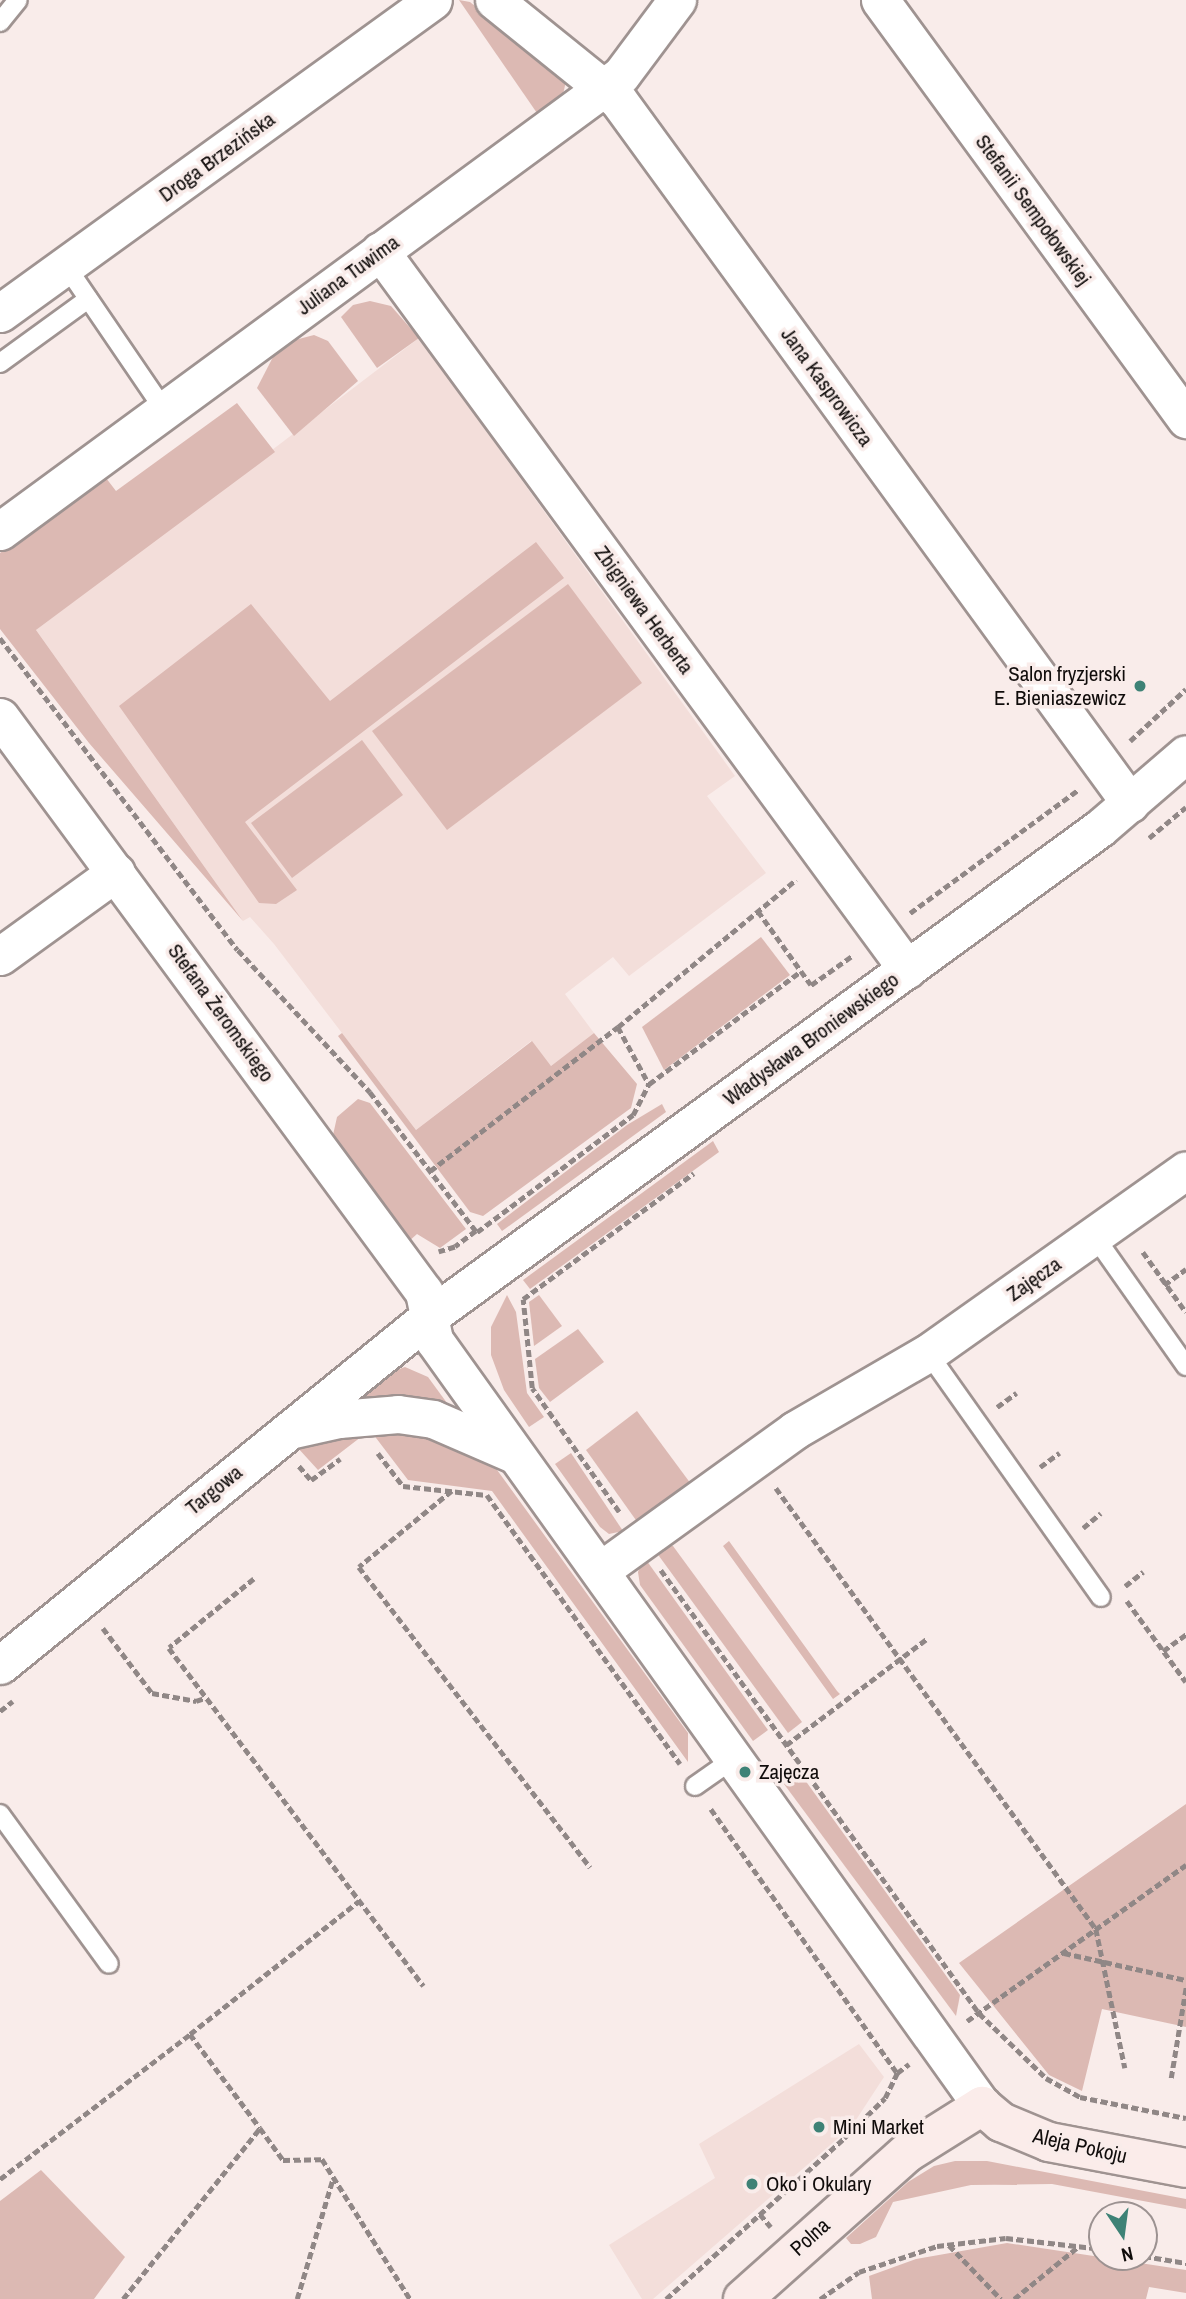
<!DOCTYPE html>
<meta charset="utf-8">
<style>
body{margin:0}
#map{position:relative;width:1186px;height:2299px;overflow:hidden;background:#f9ecea;font-family:"Archivo Narrow",sans-serif}
div>[style]{position:absolute}
[style*='--x']{left:calc(var(--x)*1px);top:calc(var(--y)*1px);width:calc(var(--w)*1px);rotate:calc(var(--a)*1deg)}
.built>*{inset:0;background:#f3deda}
.green>*{inset:0;background:#dcb9b3}
.path>*{height:4.5px;margin-top:-2.25px;transform-origin:0;background:repeating-linear-gradient(90deg,#908786 0 7px,transparent 0 10.5px)}
.roads{filter:drop-shadow(2px 0 #9f9391) drop-shadow(-2px 0 #9f9391) drop-shadow(0 2px #9f9391) drop-shadow(0 -2px #9f9391)}
.lane>*{height:18px;margin:-9px;padding:0 9px;transform-origin:9px;border-radius:9px;background:#fff}
.street>*{height:37px;margin:-18.5px;padding:0 18.5px;transform-origin:18.5px;border-radius:18.5px;background:#fff}
.secondary>*{height:38px;margin:-19px;padding:0 19px;transform-origin:19px;border-radius:19px;background:#fbecea}
.dots>*{width:19px;height:19px;translate:-50% -50%;box-sizing:border-box;border:4px solid #f9ecea;border-radius:50%}
span{translate:-50% -50%;white-space:nowrap;text-align:center;line-height:1.15;-webkit-text-stroke:7px #f9ecea;paint-order:stroke}
.street-label{font-size:21px;color:#100c0b}
.poi-label{font-size:21px;color:#100c0b}
.right{translate:-100% -50%;text-align:right}
.left{translate:0 -50%;text-align:left}
.north{position:absolute;left:1088px;top:2201px;width:70px;height:70px;box-sizing:border-box;background:#f9ecea;border:2px solid #9c9291;border-radius:50%;rotate:167deg;font-size:19px;font-weight:700;line-height:28px;text-align:center;color:#100c0b}
.north::after{content:'';display:block;margin:auto;width:24px;height:32px;background:#3e8276;clip-path:polygon(50% 0,100% 100%,50% 72%,0 100%)}
</style>
<div id="map">
<div class="built">
<div style="clip-path:polygon(419px 338px,735px 776px,707px 796px,766px 873px,629px 976px,613px 957px,565px 994px,594px 1033px,551px 1066px,531px 1041px,416px 1130px,274px 944px,250px 917px,243px 921px,36px 630px)"></div>
<div style="clip-path:polygon(859px 2044px,884px 2077px,852px 2126px,653px 2299px,642px 2299px,609px 2245px,715px 2178px,699px 2144px)"></div>
</div>
<div class="green">
<div style="clip-path:polygon(459px 0,470px 2px,566px 81px,562px 99px,539px 116px)"></div>
<div style="clip-path:polygon(370px 301px,391px 306px,419px 338px,377px 368px,341px 317px,353px 305px)"></div>
<div style="clip-path:polygon(314px 335px,328px 341px,358px 381px,294px 436px,257px 388px,273px 357px,295px 340px)"></div>
<div style="clip-path:polygon(237px 403px,275px 452px,36px 630px,243px 921px,89px 743px,0 629px,0 553px,106px 478px,116px 491px)"></div>
<div style="clip-path:polygon(536px 542px,564px 578px,245px 822px,297px 890px,276px 904px,259px 903px,119px 706px,251px 604px,330px 701px)"></div>
<div style="clip-path:polygon(568px 584px,642px 683px,447px 830px,372px 731px)"></div>
<div style="clip-path:polygon(362px 740px,403px 795px,292px 878px,251px 823px)"></div>
<div style="clip-path:polygon(761px 937px,790px 975px,664px 1070px,642px 1027px)"></div>
<div style="clip-path:polygon(342px 1033px,416px 1130px,532px 1041px,551px 1066px,594px 1033px,637px 1084px,631px 1108px,483px 1216px,470px 1212px,338px 1036px)"></div>
<div style="clip-path:polygon(358px 1099px,370px 1103px,466px 1229px,440px 1248px,417px 1234px,408px 1242px,333px 1135px,337px 1117px)"></div>
<div style="clip-path:polygon(662px 1104px,666px 1112px,502px 1231px,497px 1224px,627px 1125px)"></div>
<div style="clip-path:polygon(713px 1141px,719px 1152px,530px 1289px,523px 1280px)"></div>
<div style="clip-path:polygon(507px 1295px,516px 1312px,527px 1393px,544px 1417px,529px 1427px,504px 1390px,491px 1355px,491px 1327px)"></div>
<div style="clip-path:polygon(539px 1295px,562px 1326px,534px 1346px,529px 1302px)"></div>
<div style="clip-path:polygon(578px 1329px,604px 1362px,550px 1402px,539px 1388px,535px 1359px)"></div>
<div style="clip-path:polygon(405px 1367px,428px 1377px,455px 1414px,346px 1406px,388px 1373px)"></div>
<div style="clip-path:polygon(637px 1411px,691px 1484px,638px 1523px,586px 1450px)"></div>
<div style="clip-path:polygon(395px 1427px,436px 1430px,461px 1440px,492px 1463px,688px 1733px,688px 1762px,492px 1491px,408px 1480px,370px 1430px,318px 1470px,297px 1447px,338px 1431px)"></div>
<div style="clip-path:polygon(571px 1453px,623px 1531px,609px 1534px,600px 1527px,555px 1464px)"></div>
<div style="clip-path:polygon(729px 1541px,837px 1691px,840px 1694px,833px 1699px,723px 1546px)"></div>
<div style="clip-path:polygon(665px 1544px,673px 1546px,802px 1722px,788px 1733px,659px 1556px,656px 1547px)"></div>
<div style="clip-path:polygon(644px 1557px,768px 1730px,753px 1741px,640px 1585px,638px 1572px)"></div>
<div style="clip-path:polygon(797px 1769px,960px 1995px,956px 2016px,781px 1780px)"></div>
<div style="clip-path:polygon(1186px 1804px,1186px 2027px,1102px 2009px,1082px 2091px,1049px 2075px,959px 1963px)"></div>
<div style="clip-path:polygon(955px 2161px,987px 2161px,1186px 2199px,1186px 2209px,1052px 2184px,971px 2185px,893px 2202px,876px 2237px,860px 2244px,851px 2244px,846px 2238px,908px 2182px,934px 2166px)"></div>
<div style="clip-path:polygon(41px 2170px,125px 2257px,94px 2299px,0 2299px,0 2201px)"></div>
<div style="clip-path:polygon(1007px 2243px,1186px 2270px,1186px 2293px,1149px 2287px,1146px 2299px,872px 2299px,869px 2276px,916px 2259px)"></div>
</div>
<div class="path">
<div style="--x:0;--y:638;--w:392;--a:52.7"></div>
<div style="--x:238;--y:950;--w:194;--a:47.1"></div>
<div style="--x:370;--y:1092;--w:175;--a:52.7"></div>
<div style="--x:476;--y:1231;--w:26;--a:143"></div>
<div style="--x:455;--y:1247;--w:17;--a:163"></div>
<div style="--x:1130;--y:741;--w:76;--a:-42.9"></div>
<div style="--x:1149;--y:838;--w:48;--a:-40"></div>
<div style="--x:758;--y:911;--w:74;--a:54.4"></div>
<div style="--x:910;--y:913;--w:208;--a:-36.2"></div>
<div style="--x:618;--y:1027;--w:65;--a:61.5"></div>
<div style="--x:430;--y:1171;--w:237;--a:-37.5"></div>
<div style="--x:618;--y:1027;--w:231;--a:-39.6"></div>
<div style="--x:477;--y:1232;--w:195;--a:-36.9"></div>
<div style="--x:633;--y:1115;--w:35;--a:-63"></div>
<div style="--x:649;--y:1084;--w:189;--a:-36.6"></div>
<div style="--x:801;--y:971;--w:17;--a:54"></div>
<div style="--x:811;--y:985;--w:50;--a:-35.3"></div>
<div style="--x:1143;--y:1252;--w:74;--a:54.4"></div>
<div style="--x:1164;--y:1285;--w:27;--a:-36"></div>
<div style="--x:997;--y:1407;--w:24;--a:-36"></div>
<div style="--x:378;--y:1453;--w:41;--a:52.9"></div>
<div style="--x:403;--y:1486;--w:84;--a:6.1"></div>
<div style="--x:487;--y:1495;--w:331;--a:54.3"></div>
<div style="--x:299;--y:1466;--w:18;--a:49"></div>
<div style="--x:311;--y:1480;--w:36;--a:-36"></div>
<div style="--x:1040;--y:1467;--w:24;--a:-36"></div>
<div style="--x:776;--y:1488;--w:545;--a:54.03"></div>
<div style="--x:1096;--y:1929;--w:142;--a:78.2"></div>
<div style="--x:452;--y:1491;--w:120;--a:140.7"></div>
<div style="--x:359;--y:1567;--w:379;--a:52.4"></div>
<div style="--x:619;--y:1512;--w:151;--a:-125.1"></div>
<div style="--x:532;--y:1388;--w:89;--a:-95.8"></div>
<div style="--x:523;--y:1299;--w:212;--a:-36.4"></div>
<div style="--x:1083;--y:1528;--w:23;--a:-40"></div>
<div style="--x:661;--y:1570;--w:545;--a:54.33"></div>
<div style="--x:979;--y:2013;--w:93;--a:44.1"></div>
<div style="--x:1046;--y:2078;--w:39;--a:29"></div>
<div style="--x:1080;--y:2097;--w:108;--a:11.2"></div>
<div style="--x:254;--y:1579;--w:109;--a:140.9"></div>
<div style="--x:169;--y:1648;--w:423;--a:53"></div>
<div style="--x:1125;--y:1586;--w:23;--a:-38"></div>
<div style="--x:1127;--y:1601;--w:100;--a:53.9"></div>
<div style="--x:103;--y:1628;--w:81;--a:53"></div>
<div style="--x:152;--y:1693;--w:45;--a:10.3"></div>
<div style="--x:196;--y:1701;--w:9;--a:-18"></div>
<div style="--x:1163;--y:1651;--w:29;--a:-36"></div>
<div style="--x:0;--y:1711;--w:16;--a:-38"></div>
<div style="--x:786;--y:1745;--w:178;--a:-37"></div>
<div style="--x:711;--y:1809;--w:323;--a:54.8"></div>
<div style="--x:897;--y:2073;--w:15;--a:-37"></div>
<div style="--x:1064;--y:1953;--w:125;--a:12.5"></div>
<div style="--x:967;--y:2021;--w:269;--a:-35.5"></div>
<div style="--x:190;--y:2034;--w:215;--a:-38.2"></div>
<div style="--x:1171;--y:2078;--w:92;--a:-80.6"></div>
<div style="--x:0;--y:2179;--w:239;--a:-37.3"></div>
<div style="--x:190;--y:2034;--w:117;--a:53.3"></div>
<div style="--x:760;--y:2214;--w:17;--a:50"></div>
<div style="--x:949;--y:2245;--w:75;--a:46.1"></div>
<div style="--x:1144;--y:2256;--w:43;--a:9.5"></div>
<div style="--x:123;--y:2299;--w:219;--a:-51.3"></div>
<div style="--x:260;--y:2128;--w:39;--a:54"></div>
<div style="--x:283;--y:2160;--w:39;--a:-1"></div>
<div style="--x:322;--y:2159;--w:165;--a:57.8"></div>
<div style="--x:297;--y:2299;--w:126;--a:-73.4"></div>
<div style="--x:666;--y:2299;--w:240;--a:-42.1"></div>
<div style="--x:844;--y:2138;--w:57;--a:-44.3"></div>
<div style="--x:885;--y:2098;--w:28;--a:-64"></div>
<div style="--x:820;--y:2299;--w:47;--a:-34.7"></div>
<div style="--x:859;--y:2272;--w:82;--a:-18.4"></div>
<div style="--x:937;--y:2246;--w:69;--a:-6.6"></div>
<div style="--x:1006;--y:2238;--w:97;--a:6.5"></div>
<div style="--x:1014;--y:2299;--w:84;--a:-39.2"></div>
</div>
<div class="roads">
<div class="lane">
<div style="--x:0;--y:22;--w:28;--a:-51"></div>
<div style="--x:66;--y:266;--w:172;--a:55.7"></div>
<div style="--x:0;--y:363;--w:109;--a:-36"></div>
<div style="--x:1095;--y:1237;--w:158;--a:54.8"></div>
<div style="--x:928;--y:1353;--w:299;--a:54.7"></div>
<div style="--x:695;--y:1786;--w:49;--a:-35"></div>
<div style="--x:0;--y:1814;--w:185;--a:54"></div>
</div>
<div class="street">
<div style="--x:494;--y:0;--w:159;--a:38.9"></div>
<div style="--x:618;--y:100;--w:870;--a:53.93"></div>
<div style="--x:880;--y:0;--w:519;--a:53.86"></div>
<div style="--x:380;--y:251;--w:891;--a:53.72"></div>
<div style="--x:0;--y:313;--w:534;--a:-35.86"></div>
<div style="--x:0;--y:531;--w:770;--a:-36.29"></div>
<div style="--x:621;--y:75;--w:94;--a:-53.3"></div>
<div style="--x:0;--y:717;--w:714;--a:53.6"></div>
<div style="--x:424;--y:1292;--w:49;--a:78.2"></div>
<div style="--x:434;--y:1340;--w:942;--a:54.42"></div>
<div style="--x:0;--y:956;--w:143;--a:-35.9"></div>
<div style="--x:294;--y:1429;--w:46;--a:-12.5"></div>
<div style="--x:339;--y:1419;--w:59;--a:-4.8"></div>
<div style="--x:398;--y:1414;--w:35;--a:8"></div>
<div style="--x:433;--y:1419;--w:88;--a:23.4"></div>
<div style="--x:601;--y:1570;--w:239;--a:-35.8"></div>
<div style="--x:795;--y:1430;--w:154;--a:-30.1"></div>
<div style="--x:928;--y:1353;--w:316;--a:-35.3"></div>
<div style="--x:0;--y:1665;--w:554;--a:-39.06"></div>
<div style="--x:430;--y:1316;--w:829;--a:-36.07"></div>
<div style="--x:1100;--y:828;--w:113;--a:-40.7"></div>
</div>
<div class="secondary">
<div style="--x:743;--y:2299;--w:220;--a:-41.7"></div>
<div style="--x:907;--y:2153;--w:89;--a:-32.1"></div>
<div style="--x:982;--y:2106;--w:25;--a:40"></div>
<div style="--x:1001;--y:2122;--w:52;--a:22.6"></div>
<div style="--x:1049;--y:2142;--w:139;--a:10.7"></div>
</div>
</div>
<div class="dots">
<div style="left:1140px;top:686px;background:#3e8276"></div>
<div style="left:745px;top:1772px;background:#3e8276"></div>
<div style="left:819px;top:2127px;background:#3e8276"></div>
<div style="left:752px;top:2184px;background:#3e8276"></div>
</div>
<div class="street-label">
<span style="left:217px;top:157px;rotate:-36deg">Droga Brzezińska</span>
<span style="left:1033px;top:210px;rotate:54deg">Stefanii Sempołowskiej</span>
<span style="left:348px;top:275px;rotate:-36deg">Juliana Tuwima</span>
<span style="left:827px;top:387px;rotate:54deg">Jana Kasprowicza</span>
<span style="left:644px;top:610px;rotate:54deg">Zbigniewa Herberta</span>
<span style="left:221px;top:1013px;rotate:54deg">Stefana Żeromskiego</span>
<span style="left:811px;top:1039px;rotate:-36deg">Władysława Broniewskiego</span>
<span style="left:1034px;top:1279px;rotate:-35deg">Zajęcza</span>
<span style="left:214px;top:1490px;rotate:-39deg">Targowa</span>
<span style="left:1080px;top:2146px;rotate:13deg">Aleja Pokoju</span>
<span style="left:810px;top:2237px;rotate:-42deg">Polna</span>
</div>
<div class="poi-label">
<span class="right" style="left:1126px;top:686px">Salon fryzjerski<br>E. Bieniaszewicz</span>
<span class="left" style="left:759px;top:1772px">Zajęcza</span>
<span class="left" style="left:833px;top:2127px">Mini Market</span>
<span class="left" style="left:766px;top:2184px">Oko i Okulary</span>
</div>
<div class="north">N</div>
</div>
